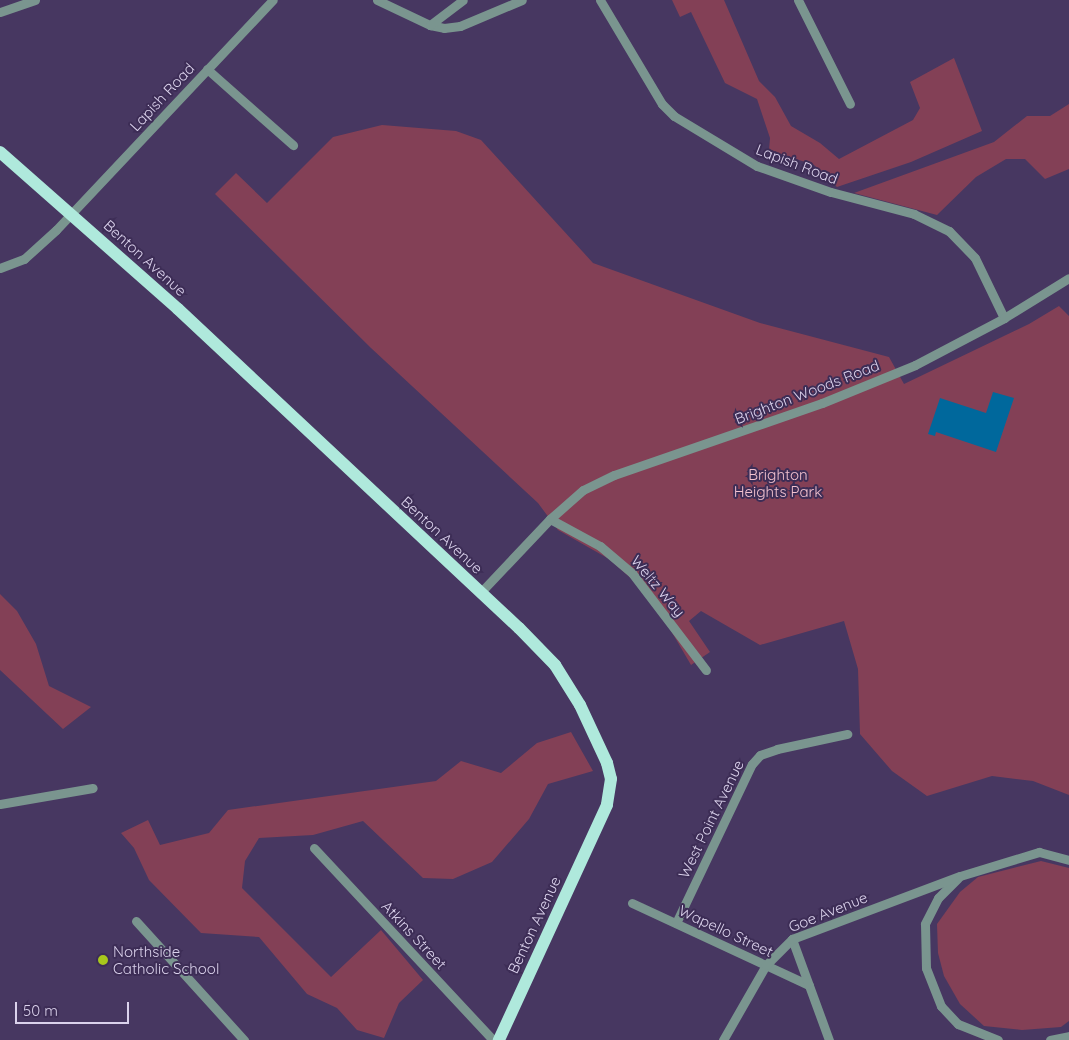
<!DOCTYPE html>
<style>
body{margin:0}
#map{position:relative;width:1069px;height:1040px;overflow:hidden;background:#473761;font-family:Quicksand,sans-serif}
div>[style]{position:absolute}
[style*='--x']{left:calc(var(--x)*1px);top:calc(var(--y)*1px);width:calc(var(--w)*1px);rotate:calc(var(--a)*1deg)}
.green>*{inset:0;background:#834056}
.water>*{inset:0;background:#00689c}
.minor>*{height:9px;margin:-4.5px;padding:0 4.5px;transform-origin:4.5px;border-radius:4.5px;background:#7a958f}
.major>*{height:12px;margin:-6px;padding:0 6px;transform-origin:6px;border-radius:6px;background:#afe9dc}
.dots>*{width:14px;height:14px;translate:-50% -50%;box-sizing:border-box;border:2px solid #3d2d56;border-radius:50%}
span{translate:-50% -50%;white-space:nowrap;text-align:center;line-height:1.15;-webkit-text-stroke:4px #3d2d56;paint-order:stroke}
.street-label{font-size:15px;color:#dbd2ec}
.park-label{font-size:15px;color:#f3c2cf}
.poi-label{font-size:15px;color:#dbd2ec}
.left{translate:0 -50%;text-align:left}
.scale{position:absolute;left:15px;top:1002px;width:114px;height:22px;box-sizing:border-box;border:2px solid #dbd2ec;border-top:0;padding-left:6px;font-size:15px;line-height:18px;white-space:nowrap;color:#dbd2ec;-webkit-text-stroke:4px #3d2d56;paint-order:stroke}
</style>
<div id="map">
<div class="green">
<div style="clip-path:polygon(672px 0,724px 0,759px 81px,775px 97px,791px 126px,820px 143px,839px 159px,913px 120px,920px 108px,910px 82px,954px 58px,982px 131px,911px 162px,837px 187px,814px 165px,769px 150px,770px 138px,757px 99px,725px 83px,691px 12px,680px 17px)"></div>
<div style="clip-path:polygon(1069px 104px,1069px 169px,1045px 179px,1025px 159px,1006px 159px,976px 177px,937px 215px,854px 193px,994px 142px,1027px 116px,1050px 116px)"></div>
<div style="clip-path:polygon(382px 125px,456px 131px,481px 140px,593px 263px,760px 323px,889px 357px,904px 384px,1029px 324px,1059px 306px,1069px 316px,1069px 795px,1033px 781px,992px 776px,927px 796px,892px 771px,860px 734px,858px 669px,844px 621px,760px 645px,701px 611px,689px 621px,710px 652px,691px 665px,670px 629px,634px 581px,609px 559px,558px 530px,538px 503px,371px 348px,215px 194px,236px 173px,267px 203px,333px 137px)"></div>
<div style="clip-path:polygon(0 594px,17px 611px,36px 644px,49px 686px,91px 707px,63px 729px,0 670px)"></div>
<div style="clip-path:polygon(571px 732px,593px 771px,548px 784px,529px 819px,492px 862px,453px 879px,423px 878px,363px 821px,313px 835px,259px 838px,245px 861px,242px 888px,331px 977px,381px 930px,423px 980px,399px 1003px,384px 1038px,357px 1030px,337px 1008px,307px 994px,259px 937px,201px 933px,149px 880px,134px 848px,121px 833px,148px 820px,160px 845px,209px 833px,228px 810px,436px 781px,461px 761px,501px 773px,537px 743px)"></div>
<div style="clip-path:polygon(1041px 861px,1069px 868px,1069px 1021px,1061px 1027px,1022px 1030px,984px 1026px,960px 1004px,944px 976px,938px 953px,937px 924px,960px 892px,978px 877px)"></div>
</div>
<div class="water">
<div style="clip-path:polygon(993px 392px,1014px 398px,996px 452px,936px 432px,935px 436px,928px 434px,940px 398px,986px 413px)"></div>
</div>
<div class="minor">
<div style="--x:377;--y:0;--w:59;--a:25.3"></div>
<div style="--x:430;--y:25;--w:14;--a:12"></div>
<div style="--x:444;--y:28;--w:16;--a:-7"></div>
<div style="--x:460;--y:26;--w:67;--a:-22.8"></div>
<div style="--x:600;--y:0;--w:121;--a:59.2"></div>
<div style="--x:662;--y:104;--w:17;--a:45"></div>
<div style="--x:674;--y:116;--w:97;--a:31.1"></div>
<div style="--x:757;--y:166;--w:78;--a:19.4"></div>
<div style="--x:831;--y:192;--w:86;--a:14.8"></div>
<div style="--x:914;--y:214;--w:39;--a:26"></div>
<div style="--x:949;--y:231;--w:37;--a:46"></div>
<div style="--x:975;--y:258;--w:67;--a:64.2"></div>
<div style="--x:798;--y:0;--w:116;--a:63.4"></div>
<div style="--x:0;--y:12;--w:37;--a:-19"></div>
<div style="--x:430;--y:25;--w:41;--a:-37.1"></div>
<div style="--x:207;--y:69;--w:115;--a:41.5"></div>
<div style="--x:0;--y:268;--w:26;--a:-21"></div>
<div style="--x:24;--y:259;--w:43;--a:-42.2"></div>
<div style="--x:56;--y:230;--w:316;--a:-46.7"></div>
<div style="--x:550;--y:519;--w:57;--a:28.4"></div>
<div style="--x:600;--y:546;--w:42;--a:40.2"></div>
<div style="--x:632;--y:573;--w:122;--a:52.7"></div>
<div style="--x:480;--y:593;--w:102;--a:-46.6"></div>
<div style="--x:550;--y:519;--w:44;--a:-41.3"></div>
<div style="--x:583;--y:490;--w:34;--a:-26"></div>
<div style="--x:614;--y:475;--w:220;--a:-19.1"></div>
<div style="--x:822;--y:403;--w:100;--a:-22.2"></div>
<div style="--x:915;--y:365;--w:101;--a:-27.8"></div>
<div style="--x:1004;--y:318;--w:76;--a:-31.6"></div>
<div style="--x:0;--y:804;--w:94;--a:-9.8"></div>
<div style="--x:314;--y:848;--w:262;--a:47"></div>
<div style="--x:958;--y:878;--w:28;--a:135"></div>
<div style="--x:938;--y:898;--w:29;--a:117"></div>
<div style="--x:925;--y:924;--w:44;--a:88.7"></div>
<div style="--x:926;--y:968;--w:41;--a:68.5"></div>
<div style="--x:941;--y:1006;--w:25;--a:47"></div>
<div style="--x:958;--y:1024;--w:43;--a:21.8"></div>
<div style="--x:632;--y:903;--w:195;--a:24.9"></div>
<div style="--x:136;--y:921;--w:161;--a:47.8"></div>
<div style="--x:676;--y:923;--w:176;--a:-64.5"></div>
<div style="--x:752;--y:764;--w:12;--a:-48"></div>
<div style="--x:760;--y:755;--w:18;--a:-19"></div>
<div style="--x:777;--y:749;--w:72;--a:-12.1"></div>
<div style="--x:792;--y:939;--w:108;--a:69.9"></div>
<div style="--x:723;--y:1040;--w:86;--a:-60.2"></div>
<div style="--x:766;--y:965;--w:37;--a:-45"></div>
<div style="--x:792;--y:939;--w:179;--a:-20.6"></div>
<div style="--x:960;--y:876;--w:83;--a:-16.9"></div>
<div style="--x:1039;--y:852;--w:31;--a:15"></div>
<div style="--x:1050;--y:1040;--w:19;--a:-12"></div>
</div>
<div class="major">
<div style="--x:0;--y:152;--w:237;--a:41.4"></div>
<div style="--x:178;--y:309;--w:467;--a:43.1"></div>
<div style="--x:519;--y:628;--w:52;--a:45.8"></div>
<div style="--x:555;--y:665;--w:47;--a:58"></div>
<div style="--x:580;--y:705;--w:64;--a:65"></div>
<div style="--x:607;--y:763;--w:16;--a:76"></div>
<div style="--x:611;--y:779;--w:26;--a:99"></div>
<div style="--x:607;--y:805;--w:259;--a:114.7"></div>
</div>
<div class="dots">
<div style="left:103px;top:960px;background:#a8c71c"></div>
</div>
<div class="street-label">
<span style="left:162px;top:97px;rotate:-47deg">Lapish Road</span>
<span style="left:797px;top:164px;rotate:21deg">Lapish Road</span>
<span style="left:145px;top:258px;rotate:42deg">Benton Avenue</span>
<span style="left:807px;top:392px;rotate:-21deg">Brighton Woods Road</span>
<span style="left:442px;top:535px;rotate:43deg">Benton Avenue</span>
<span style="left:658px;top:586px;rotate:50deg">Weltz Way</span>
<span style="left:711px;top:819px;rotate:-64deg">West Point Avenue</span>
<span style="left:828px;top:912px;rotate:-22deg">Goe Avenue</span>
<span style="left:534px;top:925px;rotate:-65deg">Benton Avenue</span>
<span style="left:726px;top:931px;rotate:25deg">Wapello Street</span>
<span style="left:414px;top:935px;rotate:47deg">Atkins Street</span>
</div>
<div class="park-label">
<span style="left:778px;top:483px">Brighton<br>Heights Park</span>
</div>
<div class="poi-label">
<span class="left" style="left:113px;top:960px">Northside<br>Catholic School</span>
</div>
<div class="scale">50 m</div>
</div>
